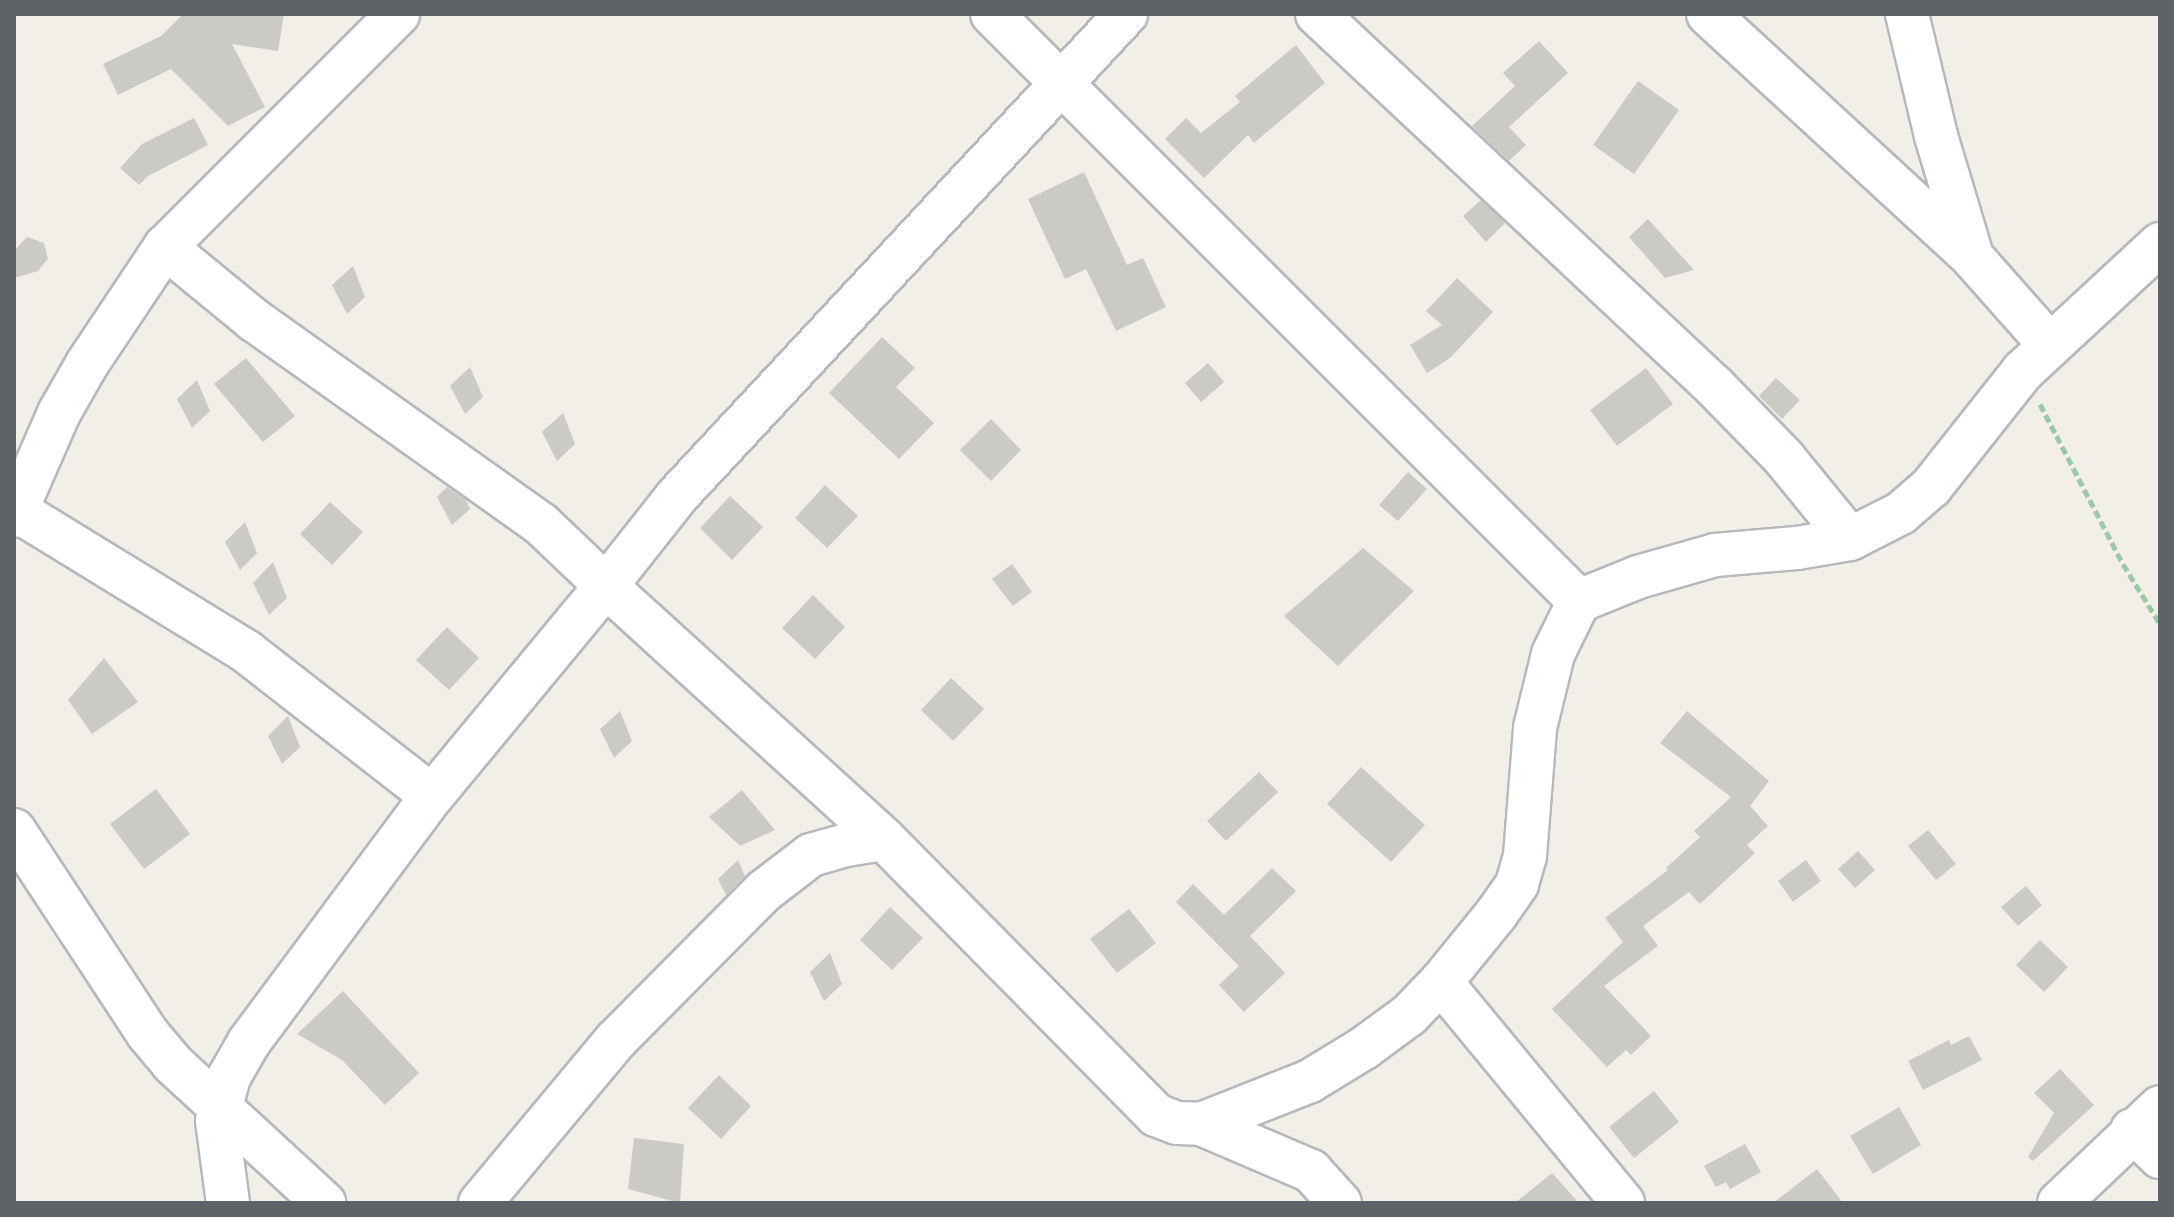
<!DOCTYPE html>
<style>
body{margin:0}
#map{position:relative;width:2174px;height:1217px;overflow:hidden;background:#f1efe8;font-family:"Public Sans",sans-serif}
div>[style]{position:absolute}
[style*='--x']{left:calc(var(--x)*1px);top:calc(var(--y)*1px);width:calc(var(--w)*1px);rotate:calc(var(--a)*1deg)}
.building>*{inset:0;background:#cccac5}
.path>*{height:5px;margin-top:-2.5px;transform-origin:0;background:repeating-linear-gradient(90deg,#9cc7a9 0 8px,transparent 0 12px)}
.roads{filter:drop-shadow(2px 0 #b5b8bc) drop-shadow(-2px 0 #b5b8bc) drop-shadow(0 2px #b5b8bc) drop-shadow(0 -2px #b5b8bc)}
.minor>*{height:42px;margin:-21px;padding:0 21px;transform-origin:21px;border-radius:21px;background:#fff}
span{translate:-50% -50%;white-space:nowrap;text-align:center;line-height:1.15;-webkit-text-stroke:6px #fff;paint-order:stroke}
.frame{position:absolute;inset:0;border:16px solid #5f6368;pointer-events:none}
</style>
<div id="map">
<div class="building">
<div style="clip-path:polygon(183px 14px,284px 14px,278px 51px,232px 44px,265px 107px,228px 126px,171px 69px,118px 95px,103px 64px,161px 36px)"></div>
<div style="clip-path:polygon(1539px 41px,1568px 73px,1509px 127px,1526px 145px,1509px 161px,1472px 126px,1515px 86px,1503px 73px)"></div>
<div style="clip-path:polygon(1296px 45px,1325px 83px,1254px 143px,1248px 135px,1204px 178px,1165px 139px,1186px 118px,1201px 133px,1240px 102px,1235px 96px)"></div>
<div style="clip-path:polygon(1638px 81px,1679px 110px,1634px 174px,1593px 145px)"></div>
<div style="clip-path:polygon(194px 118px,208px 145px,148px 176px,139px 185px,120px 168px,142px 144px)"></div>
<div style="clip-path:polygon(1084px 172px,1127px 265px,1143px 258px,1166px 307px,1116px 331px,1086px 269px,1065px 279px,1028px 199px)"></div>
<div style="clip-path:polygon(1481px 200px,1505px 223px,1486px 242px,1463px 216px)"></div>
<div style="clip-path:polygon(1648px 219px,1694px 270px,1665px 278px,1629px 237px)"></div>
<div style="clip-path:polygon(27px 237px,44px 243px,48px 259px,38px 271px,14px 278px,15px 250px)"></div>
<div style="clip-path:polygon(353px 266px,365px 297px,347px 314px,332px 285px)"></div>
<div style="clip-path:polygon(1457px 278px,1493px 312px,1450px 358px,1427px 373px,1410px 345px,1442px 325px,1426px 311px)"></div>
<div style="clip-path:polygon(882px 337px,915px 368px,896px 387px,934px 423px,899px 459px,829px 393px)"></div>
<div style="clip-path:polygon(246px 358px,295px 416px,263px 442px,214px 384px)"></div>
<div style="clip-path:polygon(1208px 363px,1224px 382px,1201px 402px,1185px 383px)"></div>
<div style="clip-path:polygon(470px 367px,483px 397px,465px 414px,450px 386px)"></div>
<div style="clip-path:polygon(1646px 368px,1673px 404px,1617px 446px,1590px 410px)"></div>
<div style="clip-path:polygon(1776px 378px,1800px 400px,1782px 419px,1759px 396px)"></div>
<div style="clip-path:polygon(197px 380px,210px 411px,192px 428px,177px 399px)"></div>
<div style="clip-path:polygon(563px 413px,575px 444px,557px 461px,542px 432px)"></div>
<div style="clip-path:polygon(991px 419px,1021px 450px,991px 481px,960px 450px)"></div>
<div style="clip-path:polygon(1408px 472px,1427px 489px,1398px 521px,1379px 505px)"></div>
<div style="clip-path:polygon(825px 485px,858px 516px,827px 548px,795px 518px)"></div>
<div style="clip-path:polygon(447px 487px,466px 500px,470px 509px,452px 525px,437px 497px)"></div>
<div style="clip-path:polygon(730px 496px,763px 527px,732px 560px,700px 528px)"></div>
<div style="clip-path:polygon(330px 502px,363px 532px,332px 565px,300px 534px)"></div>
<div style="clip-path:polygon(245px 522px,257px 553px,240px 570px,225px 542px)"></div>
<div style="clip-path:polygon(1363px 548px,1414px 591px,1338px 666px,1284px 616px)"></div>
<div style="clip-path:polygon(273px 562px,287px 598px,269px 615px,253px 583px)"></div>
<div style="clip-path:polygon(1012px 564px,1032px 592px,1013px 606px,992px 579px)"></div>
<div style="clip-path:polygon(813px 595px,845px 627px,815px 659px,782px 628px)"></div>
<div style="clip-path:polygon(447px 627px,479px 658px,449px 690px,416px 660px)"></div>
<div style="clip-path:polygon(104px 658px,138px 702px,92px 734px,68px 700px)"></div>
<div style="clip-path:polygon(951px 678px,984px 709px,953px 741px,921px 710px)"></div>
<div style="clip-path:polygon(620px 711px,632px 741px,614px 758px,600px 729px)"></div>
<div style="clip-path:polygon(1687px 711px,1769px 781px,1750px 806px,1768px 826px,1747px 845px,1755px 853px,1700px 904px,1689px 892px,1643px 926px,1658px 946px,1604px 986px,1651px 1036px,1631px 1055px,1626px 1050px,1607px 1067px,1552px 1009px,1623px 942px,1605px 918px,1668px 870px,1666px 868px,1700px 837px,1694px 831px,1731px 797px,1660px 743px)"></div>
<div style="clip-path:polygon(288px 716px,300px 747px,282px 764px,268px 736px)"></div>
<div style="clip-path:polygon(1361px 767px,1425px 825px,1391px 862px,1327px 804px)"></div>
<div style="clip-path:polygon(1259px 772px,1278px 792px,1226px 841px,1207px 821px)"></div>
<div style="clip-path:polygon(156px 789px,190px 834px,144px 869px,110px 824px)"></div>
<div style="clip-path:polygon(742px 790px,775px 830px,740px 846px,709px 817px)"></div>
<div style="clip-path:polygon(1928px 830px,1956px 864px,1936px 880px,1908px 846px)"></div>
<div style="clip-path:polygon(1858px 851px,1875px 870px,1855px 888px,1838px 869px)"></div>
<div style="clip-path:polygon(738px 860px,745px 876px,726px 895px,718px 879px)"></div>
<div style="clip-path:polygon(1806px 860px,1821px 881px,1793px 902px,1778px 881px)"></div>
<div style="clip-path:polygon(1272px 868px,1296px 891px,1250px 936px,1285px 973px,1244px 1012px,1219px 985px,1239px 966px,1176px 902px,1193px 884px,1224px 915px)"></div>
<div style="clip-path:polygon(2026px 886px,2042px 905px,2018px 926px,2001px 907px)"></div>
<div style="clip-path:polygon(890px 907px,923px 938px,892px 970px,860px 940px)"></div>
<div style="clip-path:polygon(1129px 909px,1156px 943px,1117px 973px,1090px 939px)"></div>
<div style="clip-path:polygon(2040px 940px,2068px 967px,2044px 992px,2016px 965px)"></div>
<div style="clip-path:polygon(830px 953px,842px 984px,824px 1001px,810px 972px)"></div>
<div style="clip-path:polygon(343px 991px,419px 1073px,385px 1105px,342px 1060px,297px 1034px)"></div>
<div style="clip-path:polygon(1969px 1036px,1982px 1060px,1923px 1090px,1908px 1061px,1949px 1040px,1951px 1045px)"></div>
<div style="clip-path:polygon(2060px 1069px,2094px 1105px,2033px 1161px,2028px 1157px,2054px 1113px,2034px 1093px)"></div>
<div style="clip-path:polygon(719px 1075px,751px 1106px,721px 1139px,688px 1108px)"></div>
<div style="clip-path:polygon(1654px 1091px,1679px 1122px,1634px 1158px,1609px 1127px)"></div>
<div style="clip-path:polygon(1899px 1107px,1921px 1145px,1873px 1174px,1850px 1136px)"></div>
<div style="clip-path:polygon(634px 1138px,684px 1144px,680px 1203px,628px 1189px)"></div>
<div style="clip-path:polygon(1745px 1144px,1761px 1172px,1730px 1189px,1726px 1182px,1716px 1187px,1704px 1166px)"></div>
<div style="clip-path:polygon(1817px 1169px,1843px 1203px,1773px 1203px)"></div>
<div style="clip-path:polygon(1552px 1173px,1579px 1203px,1515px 1203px)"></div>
</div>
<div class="path">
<div style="--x:2040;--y:404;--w:180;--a:62.6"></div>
<div style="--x:2123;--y:564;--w:70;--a:58.3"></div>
</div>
<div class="roads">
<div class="minor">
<div style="--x:992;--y:14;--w:830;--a:45"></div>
<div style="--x:1317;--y:14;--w:545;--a:43.14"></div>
<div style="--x:1715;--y:387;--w:99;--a:45.8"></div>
<div style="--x:1784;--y:458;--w:104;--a:50.8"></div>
<div style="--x:1708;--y:14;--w:359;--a:42.6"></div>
<div style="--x:1972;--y:257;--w:116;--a:48.5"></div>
<div style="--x:1907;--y:14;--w:125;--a:76.6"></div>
<div style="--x:1936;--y:136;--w:125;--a:73.3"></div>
<div style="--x:165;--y:247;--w:115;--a:39.4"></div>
<div style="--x:254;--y:320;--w:352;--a:35.4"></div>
<div style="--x:541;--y:524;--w:90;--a:43.6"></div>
<div style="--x:606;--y:586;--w:115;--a:-51.7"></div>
<div style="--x:677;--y:496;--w:659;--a:-47.03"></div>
<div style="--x:14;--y:509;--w:273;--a:31.5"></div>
<div style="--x:247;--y:652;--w:234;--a:37.9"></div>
<div style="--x:14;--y:516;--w:112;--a:-66.4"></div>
<div style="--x:59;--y:413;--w:56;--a:-60.3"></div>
<div style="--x:87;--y:364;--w:141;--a:-56.3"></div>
<div style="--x:165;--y:247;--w:330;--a:-45"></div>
<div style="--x:14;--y:830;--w:244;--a:56.7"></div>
<div style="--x:148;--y:1034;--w:38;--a:50"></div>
<div style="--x:172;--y:1063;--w:207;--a:42.6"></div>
<div style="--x:1441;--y:982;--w:286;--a:50.5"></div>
<div style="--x:1201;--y:1124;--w:120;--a:23.1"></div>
<div style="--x:1311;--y:1171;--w:43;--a:47.8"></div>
<div style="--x:2132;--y:1130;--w:39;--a:44"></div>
<div style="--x:228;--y:1203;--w:83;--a:-97.6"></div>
<div style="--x:217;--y:1121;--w:46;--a:-74.7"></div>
<div style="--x:229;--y:1077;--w:40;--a:-60.3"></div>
<div style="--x:249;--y:1042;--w:307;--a:-53.4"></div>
<div style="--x:432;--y:796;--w:273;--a:-50.4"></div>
<div style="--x:606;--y:586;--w:376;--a:42.3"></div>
<div style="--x:884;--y:839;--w:388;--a:45.4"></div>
<div style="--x:1156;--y:1115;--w:22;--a:21"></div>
<div style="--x:1177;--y:1123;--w:24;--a:2"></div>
<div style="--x:1201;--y:1124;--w:117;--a:-21.5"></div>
<div style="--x:1310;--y:1081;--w:63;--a:-31.4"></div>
<div style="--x:1364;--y:1048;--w:56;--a:-36.3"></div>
<div style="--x:1409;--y:1015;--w:46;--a:-45.9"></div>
<div style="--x:1441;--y:982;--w:89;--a:-50.9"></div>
<div style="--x:1497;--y:913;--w:35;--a:-55"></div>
<div style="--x:1517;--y:884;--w:29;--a:-74"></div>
<div style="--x:1525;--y:856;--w:128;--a:-85.5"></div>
<div style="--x:1535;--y:728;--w:76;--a:-76.3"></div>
<div style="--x:1553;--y:654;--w:59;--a:-63.9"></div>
<div style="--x:1579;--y:601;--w:64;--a:-22.1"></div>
<div style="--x:1638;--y:577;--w:80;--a:-15.9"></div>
<div style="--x:1715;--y:555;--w:82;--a:-4.9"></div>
<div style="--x:1797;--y:548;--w:54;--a:-9.6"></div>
<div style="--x:1850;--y:539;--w:57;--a:-27"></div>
<div style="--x:1901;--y:513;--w:40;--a:-41"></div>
<div style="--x:1931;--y:487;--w:148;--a:-51.6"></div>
<div style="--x:2023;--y:371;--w:187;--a:-42.8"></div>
<div style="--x:480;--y:1203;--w:212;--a:-50.2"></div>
<div style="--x:616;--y:1040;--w:210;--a:-45.2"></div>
<div style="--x:764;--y:891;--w:59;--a:-37.5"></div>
<div style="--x:811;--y:855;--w:36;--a:-16"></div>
<div style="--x:846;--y:845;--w:38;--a:-9"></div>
<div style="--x:2059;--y:1203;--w:139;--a:-43.5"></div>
</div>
</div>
<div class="frame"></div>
</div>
